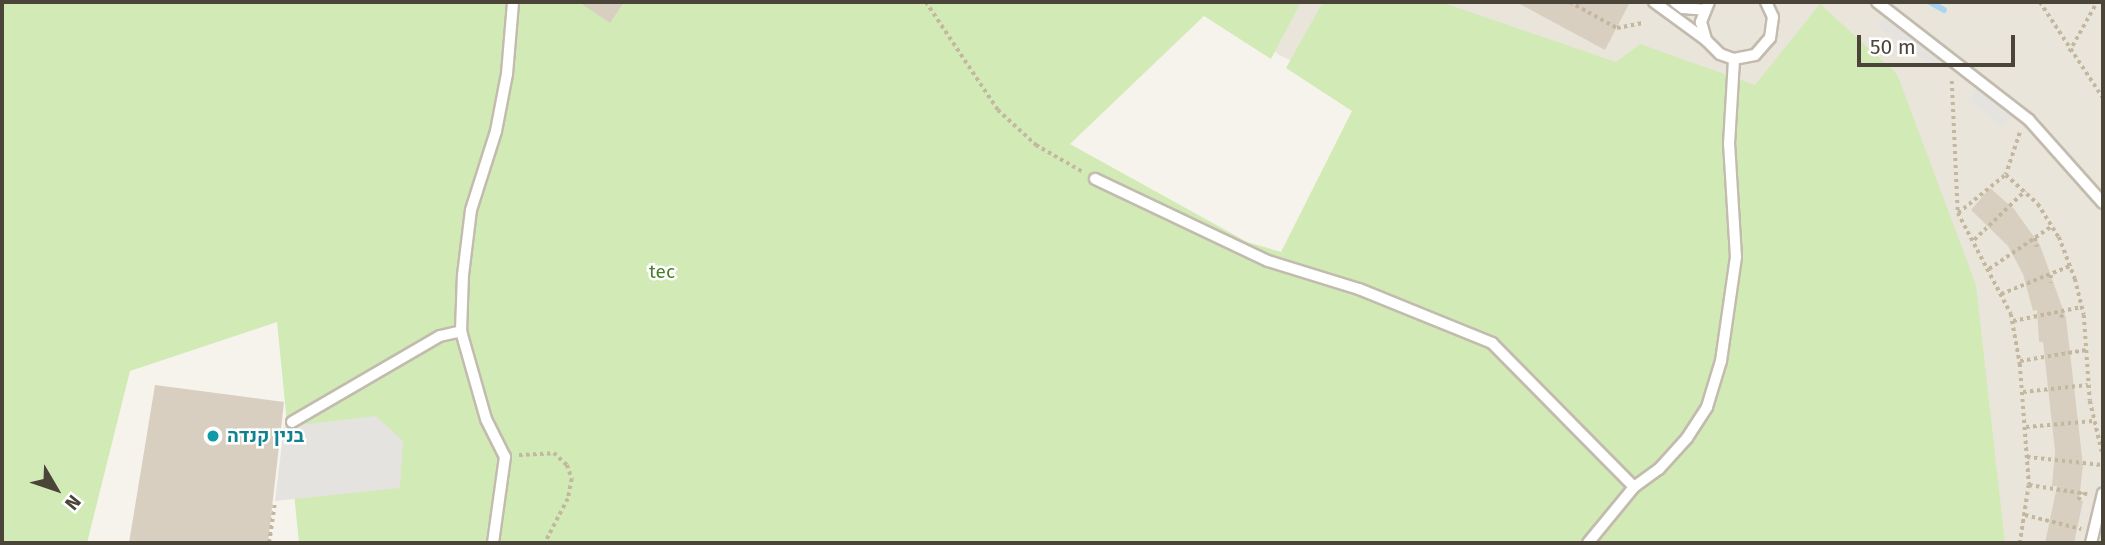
<!DOCTYPE html>
<meta charset="utf-8">
<style>
body{margin:0}
#map{position:relative;width:2105px;height:545px;overflow:hidden;background:#f6f3ec;font-family:"Fira Sans",Heebo,sans-serif}
div>[style]{position:absolute}
[style*='--x']{left:calc(var(--x)*1px);top:calc(var(--y)*1px);width:calc(var(--w)*1px);rotate:calc(var(--a)*1deg)}
.residential>*{inset:0;background:#eae5da}
.green>*{inset:0;background:#d2eab5}
.parking>*{inset:0;background:#e5e3e0}
.stream>*{height:6px;margin:-3px;padding:0 3px;transform-origin:3px;border-radius:3px;background:#a9d4f2}
.building>*{inset:0;background:#d8cfc1}
.path>*{height:3.5px;margin-top:-1.75px;transform-origin:0;background:repeating-linear-gradient(90deg,#c4b79f 0 3.5px,transparent 0 7px)}
.roads{filter:drop-shadow(2px 0 #c2bbae) drop-shadow(-2px 0 #c2bbae) drop-shadow(0 2px #c2bbae) drop-shadow(0 -2px #c2bbae)}
.lane>*{height:10px;margin:-5px;padding:0 5px;transform-origin:5px;border-radius:5px;background:#fff}
.dots>*{width:19px;height:19px;translate:-50% -50%;box-sizing:border-box;border:4px solid #fff;border-radius:50%}
span{translate:-50% -50%;white-space:nowrap;text-align:center;line-height:1.15;-webkit-text-stroke:5px #fff;paint-order:stroke}
.park-label{font-size:19px;color:#4a7f2a}
.culture-label{font-size:19px;color:#0d838f;font-weight:700}
.left{translate:0 -50%;text-align:left}
.frame{position:absolute;inset:0;border:4px solid #4b4439;pointer-events:none}
.north{position:absolute;left:21px;top:454px;width:70px;height:70px;-webkit-text-stroke:5px #fff;paint-order:stroke;rotate:129deg;font-size:19px;font-weight:700;line-height:28px;text-align:center;color:#4b4439}
.north::after{content:'';display:block;margin:auto;width:24px;height:32px;background:#4b4439;clip-path:polygon(50% 0,100% 100%,50% 72%,0 100%)}
.scale{position:absolute;left:1857px;top:35px;width:158px;height:32px;box-sizing:border-box;border:4px solid #4b4439;border-top:0;padding-left:9px;font-size:21px;line-height:24px;white-space:nowrap;color:#4b4439;-webkit-text-stroke:5px #fff;paint-order:stroke}
</style>
<div id="map">
<div class="residential">
<div style="clip-path:polygon(1216px 2px,2103px 2px,2103px 543px,1818px 543px,1821px 299px,1279px 55px)"></div>
</div>
<div class="green">
<div style="clip-path:polygon(2px 2px,1301px 2px,1271px 59px,1204px 16px,1070px 144px,1247px 242px,1281px 252px,1352px 111px,1286px 68px,1323px 2px,1441px 2px,1616px 62px,1640px 44px,1755px 85px,1820px 4px,1897px 74px,1976px 285px,2005px 543px,299px 543px,277px 322px,130px 371px,87px 543px,2px 543px)"></div>
</div>
<div class="parking">
<div style="clip-path:polygon(1889px 10px,1945px 51px,1935px 69px,1878px 27px)"></div>
<div style="clip-path:polygon(1983px 82px,2018px 110px,2001px 127px,1969px 99px)"></div>
<div style="clip-path:polygon(376px 416px,403px 441px,400px 488px,275px 501px,284px 427px)"></div>
</div>
<div class="stream">
<div style="--x:1930;--y:2;--w:16;--a:30"></div>
</div>
<div class="building">
<div style="clip-path:polygon(579px 2px,624px 2px,610px 23px)"></div>
<div style="clip-path:polygon(1516px 2px,1630px 2px,1605px 50px)"></div>
<div style="clip-path:polygon(1990px 188px,2014px 209px,2040px 245px,2066px 318px,2083px 465px,2079px 500px,2083px 501px,2074px 543px,2045px 543px,2057px 486px,2052px 486px,2055px 451px,2043px 342px,2039px 342px,2037px 310px,2033px 311px,2023px 274px,2008px 246px,1971px 210px)"></div>
<div style="clip-path:polygon(155px 385px,284px 402px,268px 543px,129px 543px)"></div>
</div>
<div class="path">
<div style="--x:926;--y:2;--w:130;--a:56.3"></div>
<div style="--x:998;--y:110;--w:52;--a:42.6"></div>
<div style="--x:1036;--y:145;--w:54;--a:29.9"></div>
<div style="--x:1570;--y:2;--w:54;--a:29"></div>
<div style="--x:1617;--y:28;--w:26;--a:-11"></div>
<div style="--x:2040;--y:2;--w:115;--a:56.7"></div>
<div style="--x:2069;--y:52;--w:57;--a:-60.8"></div>
<div style="--x:1952;--y:81;--w:132;--a:87.4"></div>
<div style="--x:1958;--y:213;--w:114;--a:62.3"></div>
<div style="--x:2011;--y:314;--w:51;--a:79.8"></div>
<div style="--x:2020;--y:364;--w:121;--a:85.7"></div>
<div style="--x:2029;--y:485;--w:59;--a:98.8"></div>
<div style="--x:2020;--y:133;--w:44;--a:108.4"></div>
<div style="--x:2006;--y:175;--w:43;--a:42.2"></div>
<div style="--x:2038;--y:204;--w:39;--a:58"></div>
<div style="--x:2059;--y:237;--w:45;--a:69.1"></div>
<div style="--x:2075;--y:279;--w:37;--a:76"></div>
<div style="--x:2084;--y:315;--w:86;--a:86"></div>
<div style="--x:2090;--y:401;--w:57;--a:76.7"></div>
<div style="--x:1958;--y:213;--w:60;--a:-39"></div>
<div style="--x:2035;--y:238;--w:9;--a:77"></div>
<div style="--x:1974;--y:240;--w:71;--a:-43.9"></div>
<div style="--x:1989;--y:269;--w:76;--a:-34.3"></div>
<div style="--x:2051;--y:275;--w:8;--a:90"></div>
<div style="--x:2001;--y:294;--w:74;--a:-22.1"></div>
<div style="--x:2061;--y:318;--w:7;--a:-74"></div>
<div style="--x:2013;--y:321;--w:70;--a:-11.5"></div>
<div style="--x:2020;--y:361;--w:67;--a:-9.5"></div>
<div style="--x:2023;--y:392;--w:65;--a:-6.1"></div>
<div style="--x:2026;--y:427;--w:67;--a:-5.1"></div>
<div style="--x:519;--y:455;--w:35;--a:-3"></div>
<div style="--x:554;--y:453;--w:18;--a:43"></div>
<div style="--x:567;--y:465;--w:15;--a:70"></div>
<div style="--x:572;--y:479;--w:20;--a:101"></div>
<div style="--x:568;--y:499;--w:50;--a:117.6"></div>
<div style="--x:2027;--y:457;--w:76;--a:6"></div>
<div style="--x:2029;--y:485;--w:59;--a:8.8"></div>
<div style="--x:2078;--y:500;--w:9;--a:-54"></div>
<div style="--x:2025;--y:515;--w:58;--a:14"></div>
<div style="--x:269;--y:543;--w:42;--a:-81.9"></div>
</div>
<div class="roads">
<div class="lane">
<div style="--x:1654;--y:2;--w:64;--a:36.2"></div>
<div style="--x:1675;--y:2;--w:10;--a:37"></div>
<div style="--x:1683;--y:8;--w:21;--a:5"></div>
<div style="--x:1709;--y:2;--w:22;--a:112"></div>
<div style="--x:1701;--y:22;--w:19;--a:74"></div>
<div style="--x:1706;--y:40;--w:20;--a:45"></div>
<div style="--x:1720;--y:54;--w:15;--a:20"></div>
<div style="--x:1734;--y:59;--w:21;--a:-11"></div>
<div style="--x:1755;--y:55;--w:23;--a:-49"></div>
<div style="--x:1770;--y:38;--w:21;--a:-82"></div>
<div style="--x:1773;--y:17;--w:17;--a:-115"></div>
<div style="--x:1877;--y:2;--w:192;--a:37.8"></div>
<div style="--x:2029;--y:120;--w:111;--a:48.3"></div>
<div style="--x:1095;--y:179;--w:191;--a:25.4"></div>
<div style="--x:1268;--y:261;--w:95;--a:17.1"></div>
<div style="--x:1359;--y:289;--w:144;--a:22.1"></div>
<div style="--x:1492;--y:343;--w:202;--a:45.4"></div>
<div style="--x:292;--y:422;--w:171;--a:-30.2"></div>
<div style="--x:440;--y:336;--w:22;--a:-13"></div>
<div style="--x:493;--y:543;--w:87;--a:-82.1"></div>
<div style="--x:505;--y:457;--w:42;--a:-116.6"></div>
<div style="--x:486;--y:419;--w:91;--a:-105.9"></div>
<div style="--x:461;--y:331;--w:56;--a:-88"></div>
<div style="--x:463;--y:275;--w:65;--a:-83"></div>
<div style="--x:471;--y:210;--w:83;--a:-72.4"></div>
<div style="--x:496;--y:131;--w:58;--a:-79.1"></div>
<div style="--x:507;--y:74;--w:72;--a:-85.2"></div>
<div style="--x:1588;--y:543;--w:72;--a:-50.6"></div>
<div style="--x:1634;--y:487;--w:31;--a:-36"></div>
<div style="--x:1659;--y:469;--w:42;--a:-47.9"></div>
<div style="--x:1687;--y:438;--w:37;--a:-57"></div>
<div style="--x:1707;--y:407;--w:48;--a:-73.1"></div>
<div style="--x:1721;--y:361;--w:105;--a:-81.8"></div>
<div style="--x:1736;--y:257;--w:113;--a:-93.5"></div>
<div style="--x:1729;--y:144;--w:85;--a:-86.6"></div>
<div style="--x:2091;--y:543;--w:51;--a:-76.5"></div>
</div>
</div>
<div class="dots">
<div style="left:213px;top:436px;background:#0f9aa8"></div>
</div>
<div class="park-label">
<span style="left:662px;top:272px">tec</span>
</div>
<div class="culture-label">
<span class="left" style="left:227px;top:436px">בנין קנדה</span>
</div>
<div class="frame"></div>
<div class="north">N</div>
<div class="scale">50 m</div>
</div>
